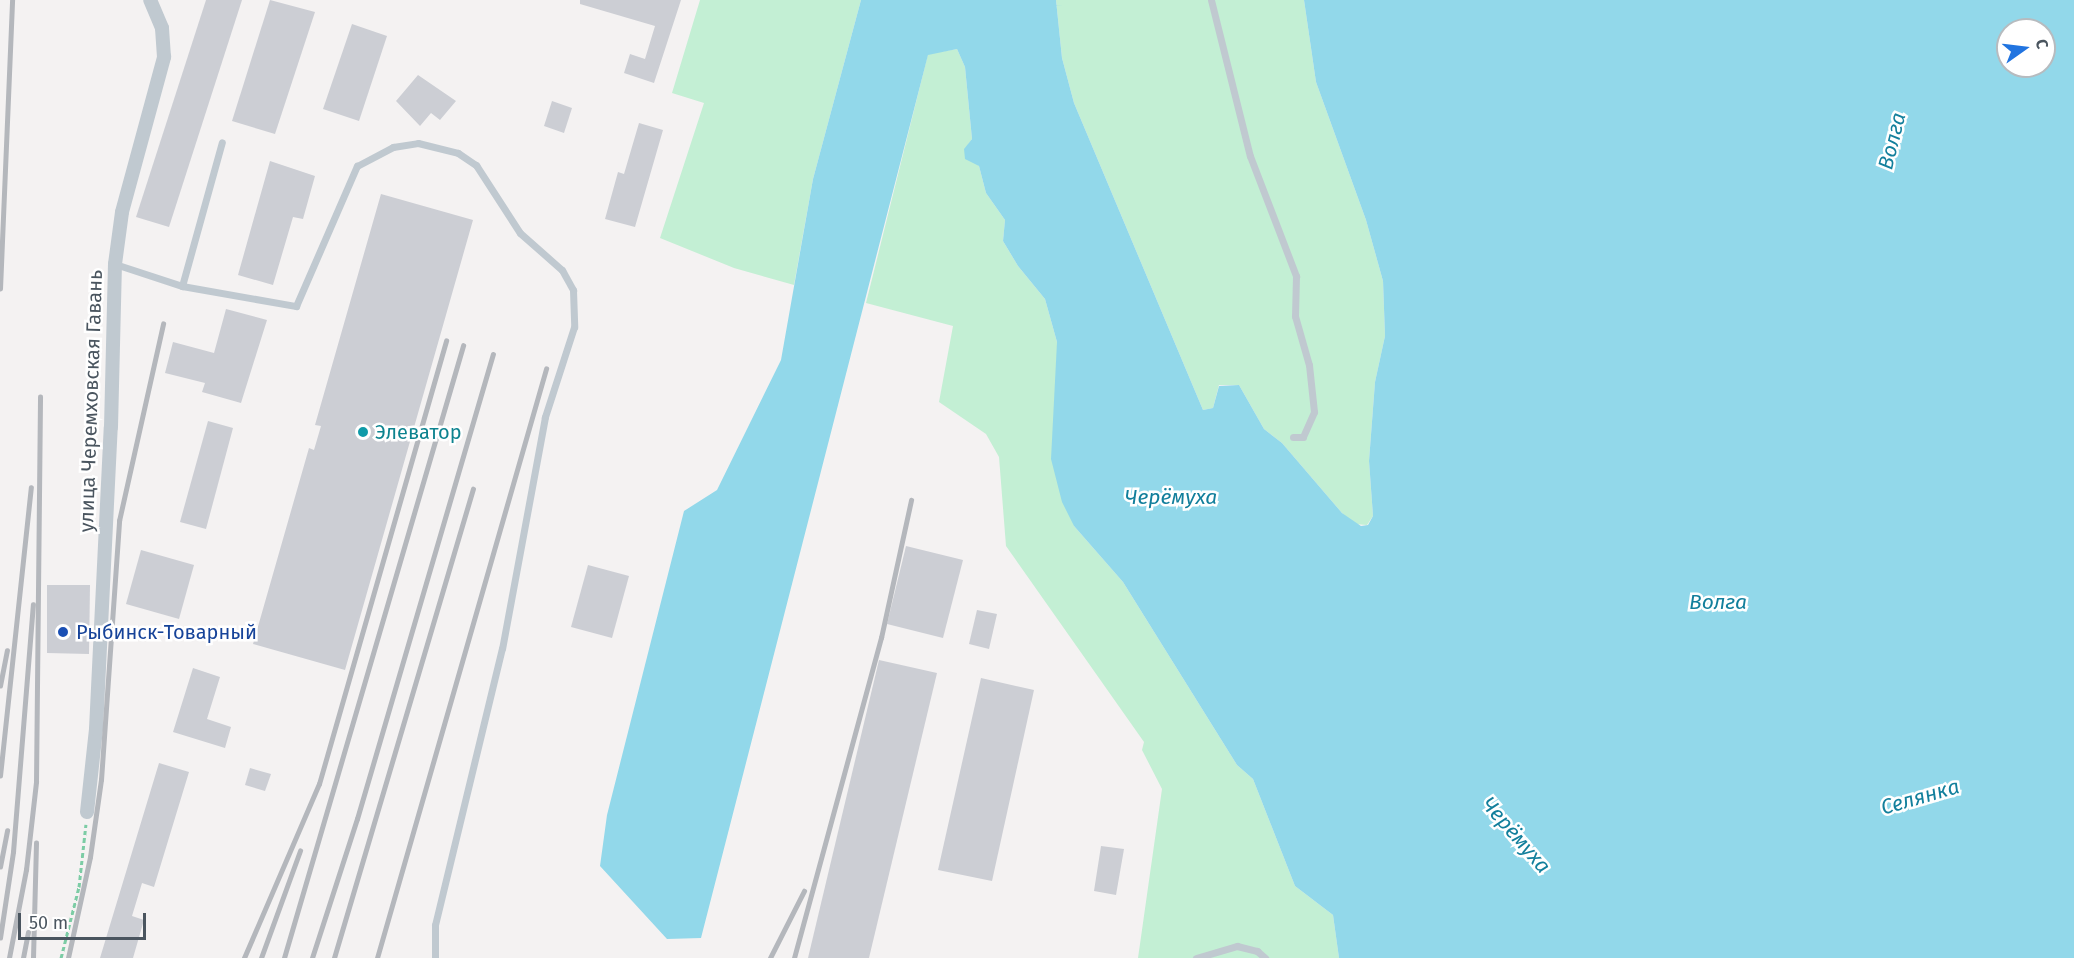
<!DOCTYPE html>
<meta charset="utf-8">
<style>
body{margin:0}
#map{position:relative;width:2074px;height:958px;overflow:hidden;background:#f4f2f2;font-family:"Fira Sans",sans-serif}
div>[style]{position:absolute}
[style*='--x']{left:calc(var(--x)*1px);top:calc(var(--y)*1px);width:calc(var(--w)*1px);rotate:calc(var(--a)*1deg)}
.green>*{inset:0;background:#c3efd4}
.water>*{inset:0;background:#92d8ea}
.building>*{inset:0;background:#ccced4}
.path>*{height:3px;margin-top:-1.5px;transform-origin:0;background:repeating-linear-gradient(90deg,#7ccca5 0 4.5px,transparent 0 7.5px)}
.lane>*{height:7px;margin:-3.5px;padding:0 3.5px;transform-origin:3.5px;border-radius:3.5px;background:#c0c9d0}
.street>*{height:14px;margin:-7px;padding:0 7px;transform-origin:7px;border-radius:7px;background:#c0c9d0}
.rail>*{height:4.5px;margin:-2.25px;padding:0 2.25px;transform-origin:2.25px;border-radius:2.25px;background:#b4b7bc}
.dots>*{width:16px;height:16px;translate:-50% -50%;box-sizing:border-box;border:3px solid #fff;border-radius:50%}
span{translate:-50% -50%;white-space:nowrap;text-align:center;line-height:1.15;-webkit-text-stroke:5px #fff;paint-order:stroke}
.street-label{font-size:20px;color:#4a555f}
.culture-label{font-size:20px;color:#0d838f}
.left{translate:0 -50%;text-align:left}
.transit-label{font-size:20px;color:#164399}
.water-label{font-size:21px;color:#127f9c;font-style:italic}
.north{position:absolute;left:1996px;top:18px;width:60px;height:60px;box-sizing:border-box;background:#fff;border:2px solid #b7bbbf;border-radius:50%;rotate:76deg;font-size:16px;font-weight:700;line-height:24px;text-align:center;color:#4a555f}
.north::after{content:'';display:block;margin:auto;width:21px;height:27px;background:#2174e0;clip-path:polygon(50% 0,100% 100%,50% 72%,0 100%)}
.scale{position:absolute;left:18px;top:913px;width:128px;height:27px;box-sizing:border-box;border:3px solid #4a555f;border-top:0;padding-left:8px;font-size:18px;line-height:21px;white-space:nowrap;color:#4a555f;-webkit-text-stroke:4px #fff;paint-order:stroke}
</style>
<div id="map">
<div class="green">
<div style="clip-path:polygon(700px 0,861px 0,813px 179px,794px 285px,734px 268px,660px 238px,704px 103px,672px 93px)"></div>
<div style="clip-path:polygon(1056px 0,1304px 0,1316px 82px,1366px 220px,1383px 281px,1385px 336px,1375px 382px,1369px 461px,1373px 516px,1367px 525px,1354px 524px,1342px 513px,1282px 443px,1264px 429px,1239px 385px,1219px 385px,1213px 408px,1203px 410px,1074px 103px,1062px 58px)"></div>
<div style="clip-path:polygon(957px 49px,965px 67px,972px 139px,965px 149px,979px 166px,986px 193px,1005px 220px,1003px 241px,1018px 266px,1045px 299px,1057px 342px,1074px 526px,1123px 582px,1237px 765px,1253px 779px,1295px 886px,1333px 915px,1339px 958px,1138px 958px,1162px 789px,1142px 750px,1144px 742px,1006px 546px,999px 457px,986px 434px,939px 402px,953px 326px,866px 303px,928px 54px)"></div>
</div>
<div class="water">
<div style="clip-path:polygon(evenodd,861px 0,1056px 0,1062px 58px,1074px 103px,1203px 410px,1213px 408px,1219px 386px,1239px 385px,1264px 429px,1282px 443px,1342px 513px,1361px 526px,1368px 525px,1373px 516px,1369px 461px,1375px 382px,1385px 336px,1383px 281px,1366px 220px,1316px 82px,1304px 0,2074px 0,2074px 958px,1339px 958px,1333px 915px,1295px 886px,1253px 779px,1237px 765px,1123px 582px,1074px 526px,1062px 502px,1051px 459px,1057px 342px,1045px 299px,1018px 266px,1003px 241px,1005px 220px,986px 193px,979px 166px,965px 159px,964px 149px,972px 139px,965px 67px,957px 49px,928px 55px,701px 938px,667px 939px,600px 866px,607px 815px,684px 511px,717px 490px,781px 360px,813px 179px,861px 0,2008px 30px,2044px 30px,2044px 66px,2008px 66px,2008px 30px)"></div>
</div>
<div class="building">
<div style="clip-path:polygon(206px 0,242px 0,169px 227px,136px 217px)"></div>
<div style="clip-path:polygon(270px 0,315px 12px,275px 134px,232px 121px)"></div>
<div style="clip-path:polygon(580px 0,681px 0,654px 83px,624px 73px,630px 54px,645px 59px,655px 26px,580px 4px)"></div>
<div style="clip-path:polygon(352px 24px,387px 36px,359px 121px,323px 109px)"></div>
<div style="clip-path:polygon(418px 75px,456px 101px,440px 120px,431px 113px,420px 126px,396px 101px)"></div>
<div style="clip-path:polygon(552px 101px,572px 108px,564px 133px,544px 126px)"></div>
<div style="clip-path:polygon(639px 123px,663px 130px,635px 227px,605px 219px,618px 172px,624px 174px)"></div>
<div style="clip-path:polygon(270px 161px,315px 176px,303px 219px,293px 217px,273px 285px,238px 275px)"></div>
<div style="clip-path:polygon(381px 194px,473px 220px,345px 670px,253px 644px,309px 448px,314px 450px,321px 426px,315px 425px)"></div>
<div style="clip-path:polygon(226px 309px,267px 320px,241px 403px,202px 392px,205px 383px,165px 373px,173px 342px,214px 353px)"></div>
<div style="clip-path:polygon(208px 421px,233px 428px,206px 529px,180px 522px)"></div>
<div style="clip-path:polygon(906px 546px,963px 560px,943px 638px,887px 624px)"></div>
<div style="clip-path:polygon(141px 550px,194px 565px,179px 619px,126px 604px)"></div>
<div style="clip-path:polygon(588px 565px,629px 576px,612px 638px,571px 627px)"></div>
<div style="clip-path:polygon(47px 585px,90px 585px,89px 654px,47px 653px)"></div>
<div style="clip-path:polygon(977px 610px,997px 614px,989px 649px,969px 644px)"></div>
<div style="clip-path:polygon(879px 660px,937px 673px,869px 958px,808px 958px)"></div>
<div style="clip-path:polygon(193px 668px,220px 677px,207px 719px,231px 727px,225px 748px,173px 732px)"></div>
<div style="clip-path:polygon(981px 678px,1034px 690px,992px 881px,938px 870px)"></div>
<div style="clip-path:polygon(159px 763px,189px 772px,154px 887px,142px 883px,132px 916px,144px 920px,133px 958px,100px 958px)"></div>
<div style="clip-path:polygon(250px 768px,271px 774px,265px 791px,245px 785px)"></div>
<div style="clip-path:polygon(1101px 846px,1124px 849px,1116px 895px,1094px 891px)"></div>
</div>
<div class="path">
<div style="--x:61;--y:958;--w:73;--a:-75.8"></div>
<div style="--x:79;--y:887;--w:63;--a:-83.7"></div>
</div>
<div class="lane">
<div style="--x:1211;--y:0;--w:161;--a:76"></div>
<div style="--x:1250;--y:156;--w:129;--a:69"></div>
<div style="--x:1296;--y:276;--w:40;--a:91.4"></div>
<div style="--x:1295;--y:316;--w:51;--a:74.1"></div>
<div style="--x:1309;--y:365;--w:47;--a:83.9"></div>
<div style="--x:1314;--y:412;--w:27;--a:114"></div>
<div style="--x:1303;--y:437;--w:10;--a:180"></div>
<div style="--x:115;--y:264;--w:71;--a:18.2"></div>
<div style="--x:182;--y:286;--w:149;--a:-74.5"></div>
<div style="--x:182;--y:286;--w:116;--a:10"></div>
<div style="--x:296;--y:306;--w:153;--a:-66.5"></div>
<div style="--x:357;--y:166;--w:41;--a:-27.8"></div>
<div style="--x:393;--y:147;--w:25;--a:-9"></div>
<div style="--x:418;--y:143;--w:41;--a:14"></div>
<div style="--x:458;--y:153;--w:22;--a:34"></div>
<div style="--x:476;--y:165;--w:81;--a:57.1"></div>
<div style="--x:520;--y:233;--w:56;--a:41.4"></div>
<div style="--x:562;--y:270;--w:23;--a:61"></div>
<div style="--x:573;--y:290;--w:37;--a:88"></div>
<div style="--x:574;--y:327;--w:95;--a:107.9"></div>
<div style="--x:545;--y:417;--w:235;--a:100.5"></div>
<div style="--x:502;--y:648;--w:285;--a:103.6"></div>
<div style="--x:435;--y:925;--w:33;--a:90"></div>
<div style="--x:1196;--y:958;--w:43;--a:-16.3"></div>
<div style="--x:1237;--y:946;--w:21;--a:14"></div>
<div style="--x:1257;--y:951;--w:11;--a:41"></div>
</div>
<div class="street">
<div style="--x:87;--y:812;--w:83;--a:-83.8"></div>
<div style="--x:96;--y:729;--w:302;--a:-87.2"></div>
<div style="--x:111;--y:427;--w:163;--a:-88.6"></div>
<div style="--x:115;--y:264;--w:52;--a:-82.3"></div>
<div style="--x:122;--y:212;--w:161;--a:-74.8"></div>
<div style="--x:164;--y:57;--w:29;--a:-94"></div>
<div style="--x:162;--y:28;--w:30;--a:-113"></div>
</div>
<div class="rail">
<div style="--x:0;--y:289;--w:289;--a:-87.6"></div>
<div style="--x:0;--y:686;--w:36;--a:-79"></div>
<div style="--x:0;--y:776;--w:290;--a:-83.9"></div>
<div style="--x:0;--y:867;--w:37;--a:-79"></div>
<div style="--x:0;--y:938;--w:87;--a:-81.4"></div>
<div style="--x:13;--y:852;--w:248;--a:-85.4"></div>
<div style="--x:9;--y:958;--w:90;--a:-79.1"></div>
<div style="--x:26;--y:870;--w:89;--a:-83.5"></div>
<div style="--x:36;--y:782;--w:385;--a:-89.4"></div>
<div style="--x:23;--y:958;--w:26;--a:-79"></div>
<div style="--x:33;--y:958;--w:115;--a:-88.5"></div>
<div style="--x:68;--y:958;--w:103;--a:-77.7"></div>
<div style="--x:90;--y:857;--w:78;--a:-81.9"></div>
<div style="--x:101;--y:780;--w:260;--a:-86"></div>
<div style="--x:119;--y:521;--w:202;--a:-77.4"></div>
<div style="--x:244;--y:958;--w:189;--a:-66.7"></div>
<div style="--x:319;--y:784;--w:461;--a:-74"></div>
<div style="--x:261;--y:958;--w:114;--a:-70"></div>
<div style="--x:284;--y:958;--w:638;--a:-73.7"></div>
<div style="--x:312;--y:958;--w:146;--a:-72.1"></div>
<div style="--x:357;--y:819;--w:484;--a:-73.7"></div>
<div style="--x:334;--y:958;--w:489;--a:-73.5"></div>
<div style="--x:377;--y:958;--w:613;--a:-73.99"></div>
<div style="--x:770;--y:958;--w:75;--a:-63.1"></div>
<div style="--x:794;--y:958;--w:332;--a:-74.8"></div>
<div style="--x:881;--y:638;--w:141;--a:-77.7"></div>
</div>
<div class="dots">
<div style="left:363px;top:432px;background:#0f9aa8"></div>
<div style="left:63px;top:632px;background:#1a4fb4"></div>
</div>
<div class="street-label">
<span style="left:91px;top:401px;rotate:-88deg">улица Черемховская Гавань</span>
</div>
<div class="culture-label">
<span class="left" style="left:375px;top:432px">Элеватор</span>
</div>
<div class="transit-label">
<span class="left" style="left:76px;top:632px">Рыбинск-Товарный</span>
</div>
<div class="water-label">
<span style="left:1892px;top:141px;rotate:-76deg">Волга</span>
<span style="left:1171px;top:497px">Черёмуха</span>
<span style="left:1718px;top:602px">Волга</span>
<span style="left:1920px;top:797px;rotate:-16deg">Селянка</span>
<span style="left:1516px;top:835px;rotate:49deg">Черёмуха</span>
</div>
<div class="north">С</div>
<div class="scale">50 m</div>
</div>
